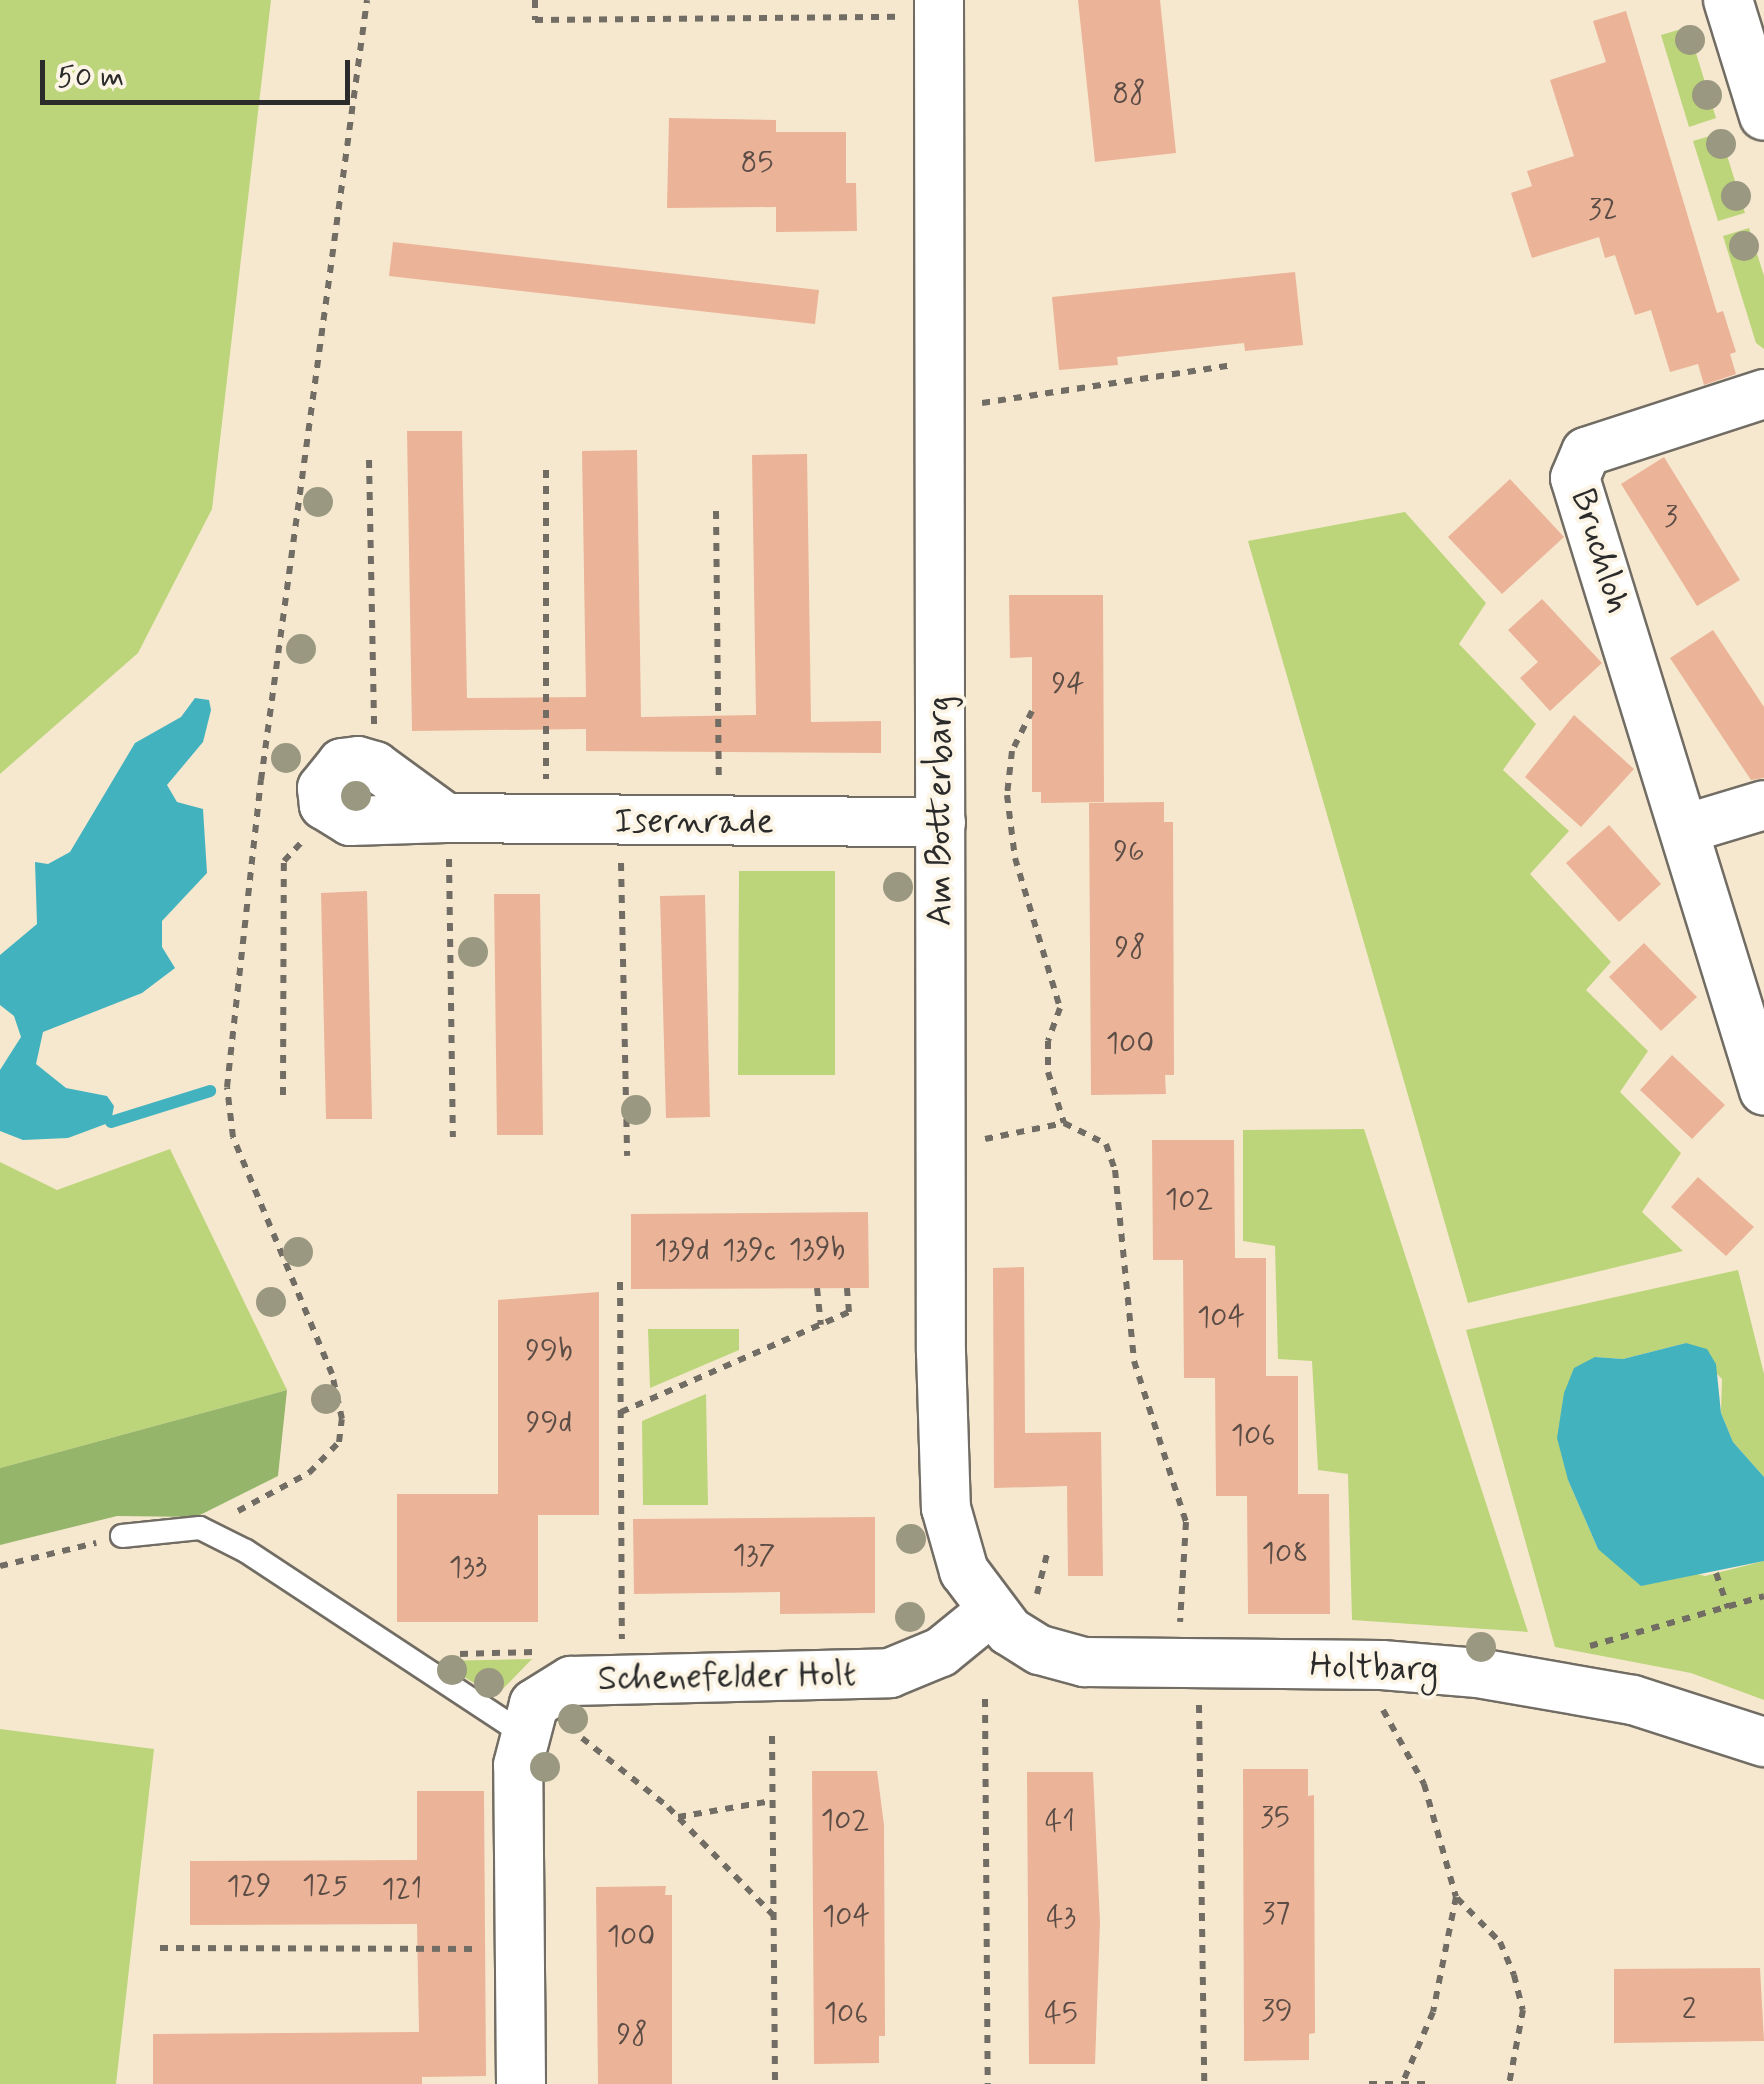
<!DOCTYPE html>
<style>
body{margin:0}
#map{position:relative;width:1764px;height:2084px;overflow:hidden;background:#f6e8cf;font-family:Mynerve,sans-serif}
div>[style]{position:absolute}
[style*='--x']{left:calc(var(--x)*1px);top:calc(var(--y)*1px);width:calc(var(--w)*1px);rotate:calc(var(--a)*1deg)}
.green>*{inset:0;background:#bcd57a}
.forest>*{inset:0;background:#95b66a}
.water>*{inset:0;background:#43b2bf}
.stream>*{height:12px;margin:-6px;padding:0 6px;transform-origin:6px;border-radius:6px;background:#43b2bf}
.building>*{inset:0;background:#ebb397}
.path>*{height:6px;margin-top:-3px;transform-origin:0;background:repeating-linear-gradient(90deg,#726d64 0 8px,transparent 0 16px)}
.roads{filter:drop-shadow(2px 0 #726d64) drop-shadow(-2px 0 #726d64) drop-shadow(0 2px #726d64) drop-shadow(0 -2px #726d64)}
.lane>*{height:22px;margin:-11px;padding:0 11px;transform-origin:11px;border-radius:11px;background:#fff}
.street>*{height:48px;margin:-24px;padding:0 24px;transform-origin:24px;border-radius:24px;background:#fff}
.trees>*{width:30px;height:30px;margin:-15px;border-radius:50%;background:#9a9880}
span{translate:-50% -50%;white-space:nowrap;text-align:center;line-height:1.15;-webkit-text-stroke:8px #fcf5e5;paint-order:stroke}
.number-label{font-size:30px;color:#5b4d46}
.number-label span{-webkit-text-stroke-width:0}
.street-label{font-size:35px;color:#2b2b2b}
.scale{position:absolute;left:40px;top:60px;width:310px;height:45px;box-sizing:border-box;border:5px solid #2b2b2b;border-top:0;padding-left:12px;font-size:30px;line-height:35px;white-space:nowrap;color:#2b2b2b;-webkit-text-stroke:8px #fcf5e5;paint-order:stroke}
</style>
<div id="map">
<div class="green">
<div style="clip-path:polygon(0 0,271px 0,212px 509px,138px 653px,0 774px)"></div>
<div style="clip-path:polygon(1688px 27px,1716px 118px,1689px 127px,1661px 35px)"></div>
<div style="clip-path:polygon(1720px 133px,1745px 213px,1718px 221px,1693px 141px)"></div>
<div style="clip-path:polygon(1749px 228px,1764px 276px,1764px 349px,1756px 343px,1723px 236px)"></div>
<div style="clip-path:polygon(1405px 512px,1486px 603px,1459px 644px,1536px 724px,1503px 770px,1569px 831px,1530px 874px,1611px 962px,1586px 990px,1648px 1051px,1620px 1092px,1681px 1153px,1642px 1212px,1683px 1251px,1468px 1303px,1248px 541px)"></div>
<div style="clip-path:polygon(739px 871px,835px 871px,835px 1075px,738px 1075px)"></div>
<div style="clip-path:polygon(1364px 1129px,1528px 1632px,1352px 1620px,1348px 1474px,1318px 1470px,1312px 1361px,1278px 1359px,1275px 1246px,1243px 1241px,1243px 1130px)"></div>
<div style="clip-path:polygon(170px 1149px,287px 1390px,0 1468px,0 1162px,57px 1190px)"></div>
<div style="clip-path:polygon(1738px 1270px,1764px 1374px,1764px 1477px,1733px 1442px,1721px 1413px,1722px 1379px,1686px 1343px,1623px 1359px,1595px 1357px,1568px 1480px,1598px 1549px,1705px 1576px,1764px 1561px,1764px 1700px,1691px 1673px,1555px 1647px,1466px 1330px)"></div>
<div style="clip-path:polygon(648px 1329px,739px 1329px,739px 1350px,650px 1388px)"></div>
<div style="clip-path:polygon(706px 1394px,708px 1505px,643px 1505px,642px 1421px)"></div>
<div style="clip-path:polygon(532px 1659px,496px 1696px,437px 1661px)"></div>
<div style="clip-path:polygon(0 1729px,154px 1749px,116px 2084px,0 2084px)"></div>
</div>
<div class="forest">
<div style="clip-path:polygon(287px 1390px,278px 1476px,196px 1517px,117px 1516px,0 1545px,0 1468px)"></div>
</div>
<div class="water">
<div style="clip-path:polygon(195px 698px,209px 700px,211px 710px,203px 742px,167px 785px,177px 802px,203px 809px,207px 873px,162px 921px,162px 947px,175px 968px,142px 993px,43px 1032px,36px 1064px,66px 1088px,107px 1096px,114px 1106px,111px 1122px,68px 1138px,23px 1140px,0 1131px,0 1070px,21px 1037px,14px 1016px,0 1005px,0 955px,37px 924px,35px 862px,48px 864px,70px 852px,135px 743px,181px 717px)"></div>
<div style="clip-path:polygon(1686px 1343px,1707px 1349px,1716px 1364px,1721px 1413px,1733px 1442px,1764px 1477px,1764px 1561px,1641px 1586px,1598px 1549px,1568px 1480px,1557px 1438px,1564px 1393px,1574px 1368px,1595px 1357px,1623px 1359px)"></div>
</div>
<div class="stream">
<div style="--x:111;--y:1122;--w:104;--a:-17.4"></div>
</div>
<div class="building">
<div style="clip-path:polygon(1078px 0,1160px 0,1176px 153px,1095px 162px)"></div>
<div style="clip-path:polygon(1626px 11px,1717px 313px,1723px 311px,1736px 352px,1730px 354px,1736px 374px,1704px 385px,1698px 364px,1670px 372px,1651px 310px,1635px 315px,1615px 255px,1605px 258px,1599px 237px,1532px 258px,1511px 193px,1532px 186px,1527px 171px,1574px 156px,1550px 80px,1606px 62px,1593px 21px)"></div>
<div style="clip-path:polygon(669px 118px,776px 120px,776px 132px,846px 132px,846px 183px,856px 183px,857px 231px,776px 232px,776px 207px,667px 208px)"></div>
<div style="clip-path:polygon(393px 242px,819px 290px,815px 324px,389px 276px)"></div>
<div style="clip-path:polygon(1295px 272px,1303px 345px,1245px 351px,1244px 343px,1117px 357px,1118px 365px,1059px 370px,1052px 297px)"></div>
<div style="clip-path:polygon(407px 431px,462px 431px,467px 698px,586px 697px,582px 451px,637px 450px,641px 717px,756px 715px,752px 455px,807px 454px,811px 722px,881px 721px,881px 753px,586px 751px,586px 729px,412px 731px)"></div>
<div style="clip-path:polygon(1664px 457px,1740px 580px,1697px 606px,1621px 484px)"></div>
<div style="clip-path:polygon(1510px 479px,1564px 537px,1502px 594px,1448px 537px)"></div>
<div style="clip-path:polygon(1009px 595px,1103px 595px,1104px 802px,1041px 803px,1041px 792px,1032px 792px,1032px 657px,1010px 658px)"></div>
<div style="clip-path:polygon(1542px 599px,1602px 663px,1550px 711px,1520px 678px,1538px 662px,1508px 630px)"></div>
<div style="clip-path:polygon(1713px 630px,1764px 707px,1764px 778px,1751px 780px,1670px 658px)"></div>
<div style="clip-path:polygon(1574px 715px,1634px 769px,1581px 827px,1525px 777px)"></div>
<div style="clip-path:polygon(1164px 802px,1164px 822px,1173px 822px,1174px 1075px,1165px 1075px,1166px 1094px,1091px 1095px,1089px 803px)"></div>
<div style="clip-path:polygon(1609px 825px,1661px 884px,1619px 922px,1566px 863px)"></div>
<div style="clip-path:polygon(367px 891px,372px 1119px,326px 1119px,321px 893px)"></div>
<div style="clip-path:polygon(494px 894px,540px 894px,543px 1135px,497px 1135px)"></div>
<div style="clip-path:polygon(705px 895px,710px 1117px,666px 1118px,660px 896px)"></div>
<div style="clip-path:polygon(1644px 943px,1697px 997px,1661px 1031px,1609px 977px)"></div>
<div style="clip-path:polygon(1672px 1055px,1725px 1105px,1692px 1139px,1640px 1090px)"></div>
<div style="clip-path:polygon(1152px 1140px,1234px 1140px,1235px 1258px,1266px 1258px,1266px 1376px,1298px 1376px,1298px 1494px,1329px 1494px,1330px 1614px,1248px 1614px,1247px 1496px,1216px 1496px,1215px 1378px,1184px 1378px,1183px 1260px,1153px 1260px)"></div>
<div style="clip-path:polygon(1698px 1177px,1754px 1227px,1726px 1256px,1671px 1207px)"></div>
<div style="clip-path:polygon(868px 1212px,869px 1288px,631px 1289px,631px 1214px)"></div>
<div style="clip-path:polygon(1024px 1267px,1025px 1433px,1101px 1432px,1103px 1576px,1068px 1576px,1067px 1486px,994px 1488px,993px 1268px)"></div>
<div style="clip-path:polygon(599px 1292px,599px 1515px,538px 1515px,538px 1622px,397px 1622px,397px 1494px,498px 1494px,498px 1300px)"></div>
<div style="clip-path:polygon(875px 1517px,875px 1613px,780px 1614px,780px 1592px,634px 1594px,633px 1519px)"></div>
<div style="clip-path:polygon(1243px 1769px,1308px 1769px,1308px 1796px,1314px 1795px,1315px 2033px,1309px 2034px,1309px 2060px,1244px 2061px)"></div>
<div style="clip-path:polygon(812px 1771px,877px 1771px,884px 1825px,885px 2036px,879px 2036px,879px 2063px,814px 2064px)"></div>
<div style="clip-path:polygon(1027px 1772px,1093px 1772px,1100px 1922px,1095px 2064px,1029px 2064px)"></div>
<div style="clip-path:polygon(417px 1791px,484px 1791px,486px 2076px,422px 2077px,422px 2084px,153px 2084px,153px 2034px,419px 2032px,417px 1924px,190px 1925px,190px 1861px,417px 1860px)"></div>
<div style="clip-path:polygon(666px 1886px,665px 1895px,672px 1895px,672px 2084px,598px 2084px,596px 1887px)"></div>
<div style="clip-path:polygon(1760px 1968px,1764px 2041px,1614px 2043px,1614px 1969px)"></div>
</div>
<div class="path">
<div style="--x:535;--y:0;--w:20;--a:90"></div>
<div style="--x:535;--y:20;--w:364;--a:-0.5"></div>
<div style="--x:982;--y:403;--w:254;--a:-8.6"></div>
<div style="--x:369;--y:460;--w:264;--a:88.9"></div>
<div style="--x:546;--y:470;--w:309;--a:90"></div>
<div style="--x:716;--y:511;--w:268;--a:89.4"></div>
<div style="--x:1032;--y:711;--w:45;--a:116.6"></div>
<div style="--x:1012;--y:751;--w:44;--a:96.5"></div>
<div style="--x:1007;--y:795;--w:64;--a:82.8"></div>
<div style="--x:1015;--y:858;--w:157;--a:73.3"></div>
<div style="--x:1060;--y:1008;--w:35;--a:110"></div>
<div style="--x:1048;--y:1041;--w:31;--a:90"></div>
<div style="--x:1048;--y:1072;--w:53;--a:72.6"></div>
<div style="--x:449;--y:859;--w:278;--a:89.2"></div>
<div style="--x:621;--y:863;--w:293;--a:88.8"></div>
<div style="--x:283;--y:1095;--w:234;--a:-89.8"></div>
<div style="--x:284;--y:861;--w:25;--a:-47"></div>
<div style="--x:985;--y:1139;--w:81;--a:-11.4"></div>
<div style="--x:1064;--y:1123;--w:47;--a:26.6"></div>
<div style="--x:1106;--y:1144;--w:28;--a:71"></div>
<div style="--x:1115;--y:1170;--w:192;--a:84.3"></div>
<div style="--x:1134;--y:1361;--w:169;--a:72.1"></div>
<div style="--x:1186;--y:1522;--w:100;--a:93.4"></div>
<div style="--x:620;--y:1282;--w:357;--a:89.7"></div>
<div style="--x:817;--y:1288;--w:37;--a:84"></div>
<div style="--x:621;--y:1412;--w:249;--a:-23.7"></div>
<div style="--x:849;--y:1312;--w:24;--a:-95"></div>
<div style="--x:238;--y:1511;--w:81;--a:-28.2"></div>
<div style="--x:309;--y:1473;--w:43;--a:-45.9"></div>
<div style="--x:339;--y:1442;--w:23;--a:-83"></div>
<div style="--x:342;--y:1419;--w:46;--a:-102.5"></div>
<div style="--x:332;--y:1374;--w:257;--a:-112.7"></div>
<div style="--x:233;--y:1137;--w:50;--a:-96.8"></div>
<div style="--x:227;--y:1087;--w:309;--a:-83.7"></div>
<div style="--x:261;--y:780;--w:787;--a:-82.26"></div>
<div style="--x:0;--y:1566;--w:99;--a:-13.5"></div>
<div style="--x:1716;--y:1573;--w:37;--a:71"></div>
<div style="--x:1037;--y:1594;--w:45;--a:-76"></div>
<div style="--x:1590;--y:1646;--w:181;--a:-16"></div>
<div style="--x:460;--y:1654;--w:73;--a:-1.6"></div>
<div style="--x:985;--y:1699;--w:385;--a:89.6"></div>
<div style="--x:1199;--y:1705;--w:379;--a:89.2"></div>
<div style="--x:1383;--y:1710;--w:85;--a:61"></div>
<div style="--x:1424;--y:1784;--w:117;--a:74.2"></div>
<div style="--x:1456;--y:1897;--w:117;--a:101.3"></div>
<div style="--x:1433;--y:2012;--w:78;--a:113.3"></div>
<div style="--x:772;--y:1736;--w:348;--a:89.5"></div>
<div style="--x:582;--y:1738;--w:110;--a:38.7"></div>
<div style="--x:668;--y:1807;--w:151;--a:45.8"></div>
<div style="--x:678;--y:1817;--w:95;--a:-9.7"></div>
<div style="--x:1457;--y:1898;--w:62;--a:45.7"></div>
<div style="--x:1500;--y:1942;--w:36;--a:67"></div>
<div style="--x:1514;--y:1975;--w:36;--a:76"></div>
<div style="--x:1523;--y:2010;--w:75;--a:100.7"></div>
<div style="--x:160;--y:1948;--w:319;--a:0.2"></div>
<div style="--x:1369;--y:2084;--w:59;--a:0"></div>
</div>
<div class="roads">
<div class="lane">
<div style="--x:122;--y:1536;--w:78;--a:-5.9"></div>
<div style="--x:200;--y:1528;--w:51;--a:26.6"></div>
<div style="--x:246;--y:1551;--w:331;--a:33.4"></div>
</div>
<div class="street">
<div style="--x:939;--y:0;--w:1352;--a:89.92"></div>
<div style="--x:941;--y:1352;--w:156;--a:88.2"></div>
<div style="--x:946;--y:1508;--w:66;--a:74.1"></div>
<div style="--x:964;--y:1571;--w:75;--a:53.1"></div>
<div style="--x:1009;--y:1631;--w:36;--a:32"></div>
<div style="--x:1040;--y:1650;--w:46;--a:15.3"></div>
<div style="--x:1084;--y:1662;--w:298;--a:0.6"></div>
<div style="--x:1382;--y:1665;--w:96;--a:4.8"></div>
<div style="--x:1478;--y:1673;--w:157;--a:9.9"></div>
<div style="--x:1633;--y:1700;--w:138;--a:17.8"></div>
<div style="--x:1728;--y:0;--w:121;--a:72.8"></div>
<div style="--x:1764;--y:394;--w:187;--a:162"></div>
<div style="--x:1586;--y:452;--w:28;--a:113"></div>
<div style="--x:1575;--y:478;--w:641;--a:72.86"></div>
<div style="--x:446;--y:818;--w:96;--a:178.2"></div>
<div style="--x:350;--y:821;--w:31;--a:-148"></div>
<div style="--x:324;--y:805;--w:17;--a:-97"></div>
<div style="--x:322;--y:788;--w:32;--a:-51"></div>
<div style="--x:342;--y:763;--w:16;--a:-7"></div>
<div style="--x:358;--y:761;--w:18;--a:16"></div>
<div style="--x:375;--y:766;--w:88;--a:36.2"></div>
<div style="--x:446;--y:818;--w:495;--a:0.5"></div>
<div style="--x:1688;--y:828;--w:79;--a:-16.8"></div>
<div style="--x:521;--y:2084;--w:319;--a:-90.5"></div>
<div style="--x:518;--y:1765;--w:63;--a:-75.3"></div>
<div style="--x:534;--y:1704;--w:44;--a:-31.9"></div>
<div style="--x:571;--y:1681;--w:319;--a:-1.4"></div>
<div style="--x:890;--y:1673;--w:55;--a:-22.4"></div>
<div style="--x:941;--y:1652;--w:63;--a:-39.2"></div>
</div>
</div>
<div class="trees">
<div style="left:1690px;top:40px"></div>
<div style="left:1707px;top:95px"></div>
<div style="left:1721px;top:144px"></div>
<div style="left:1736px;top:196px"></div>
<div style="left:1744px;top:246px"></div>
<div style="left:318px;top:502px"></div>
<div style="left:301px;top:649px"></div>
<div style="left:286px;top:758px"></div>
<div style="left:356px;top:796px"></div>
<div style="left:898px;top:887px"></div>
<div style="left:473px;top:952px"></div>
<div style="left:636px;top:1110px"></div>
<div style="left:298px;top:1252px"></div>
<div style="left:271px;top:1302px"></div>
<div style="left:326px;top:1399px"></div>
<div style="left:911px;top:1539px"></div>
<div style="left:910px;top:1617px"></div>
<div style="left:1481px;top:1647px"></div>
<div style="left:452px;top:1670px"></div>
<div style="left:489px;top:1683px"></div>
<div style="left:573px;top:1719px"></div>
<div style="left:545px;top:1767px"></div>
</div>
<div class="number-label">
<span style="left:1129px;top:94px">88</span>
<span style="left:757px;top:163px">85</span>
<span style="left:1603px;top:210px">32</span>
<span style="left:1671px;top:517px">3</span>
<span style="left:1068px;top:684px">94</span>
<span style="left:1129px;top:852px">96</span>
<span style="left:1130px;top:948px">98</span>
<span style="left:1130px;top:1044px">100</span>
<span style="left:1189px;top:1200px">102</span>
<span style="left:817px;top:1250px">139b</span>
<span style="left:682px;top:1251px">139d</span>
<span style="left:749px;top:1251px">139c</span>
<span style="left:1221px;top:1318px">104</span>
<span style="left:549px;top:1351px">99b</span>
<span style="left:549px;top:1423px">99d</span>
<span style="left:1253px;top:1436px">106</span>
<span style="left:1285px;top:1554px">108</span>
<span style="left:754px;top:1556px">137</span>
<span style="left:468px;top:1568px">133</span>
<span style="left:1275px;top:1818px">35</span>
<span style="left:845px;top:1821px">102</span>
<span style="left:1060px;top:1822px">41</span>
<span style="left:325px;top:1886px">125</span>
<span style="left:249px;top:1887px">129</span>
<span style="left:402px;top:1890px">121</span>
<span style="left:1276px;top:1914px">37</span>
<span style="left:846px;top:1917px">104</span>
<span style="left:1061px;top:1918px">43</span>
<span style="left:631px;top:1937px">100</span>
<span style="left:1689px;top:2010px">2</span>
<span style="left:1277px;top:2011px">39</span>
<span style="left:846px;top:2014px">106</span>
<span style="left:1061px;top:2014px">45</span>
<span style="left:632px;top:2035px">98</span>
</div>
<div class="street-label">
<span style="left:1600px;top:551px;rotate:73deg">Bruchloh</span>
<span style="left:940px;top:811px;rotate:-90deg">Am Botterbarg</span>
<span style="left:694px;top:822px">Isernrade</span>
<span style="left:1374px;top:1668px;rotate:2deg">Holtbarg</span>
<span style="left:727px;top:1677px;rotate:-1deg">Schenefelder Holt</span>
</div>
<div class="scale">50 m</div>
</div>
